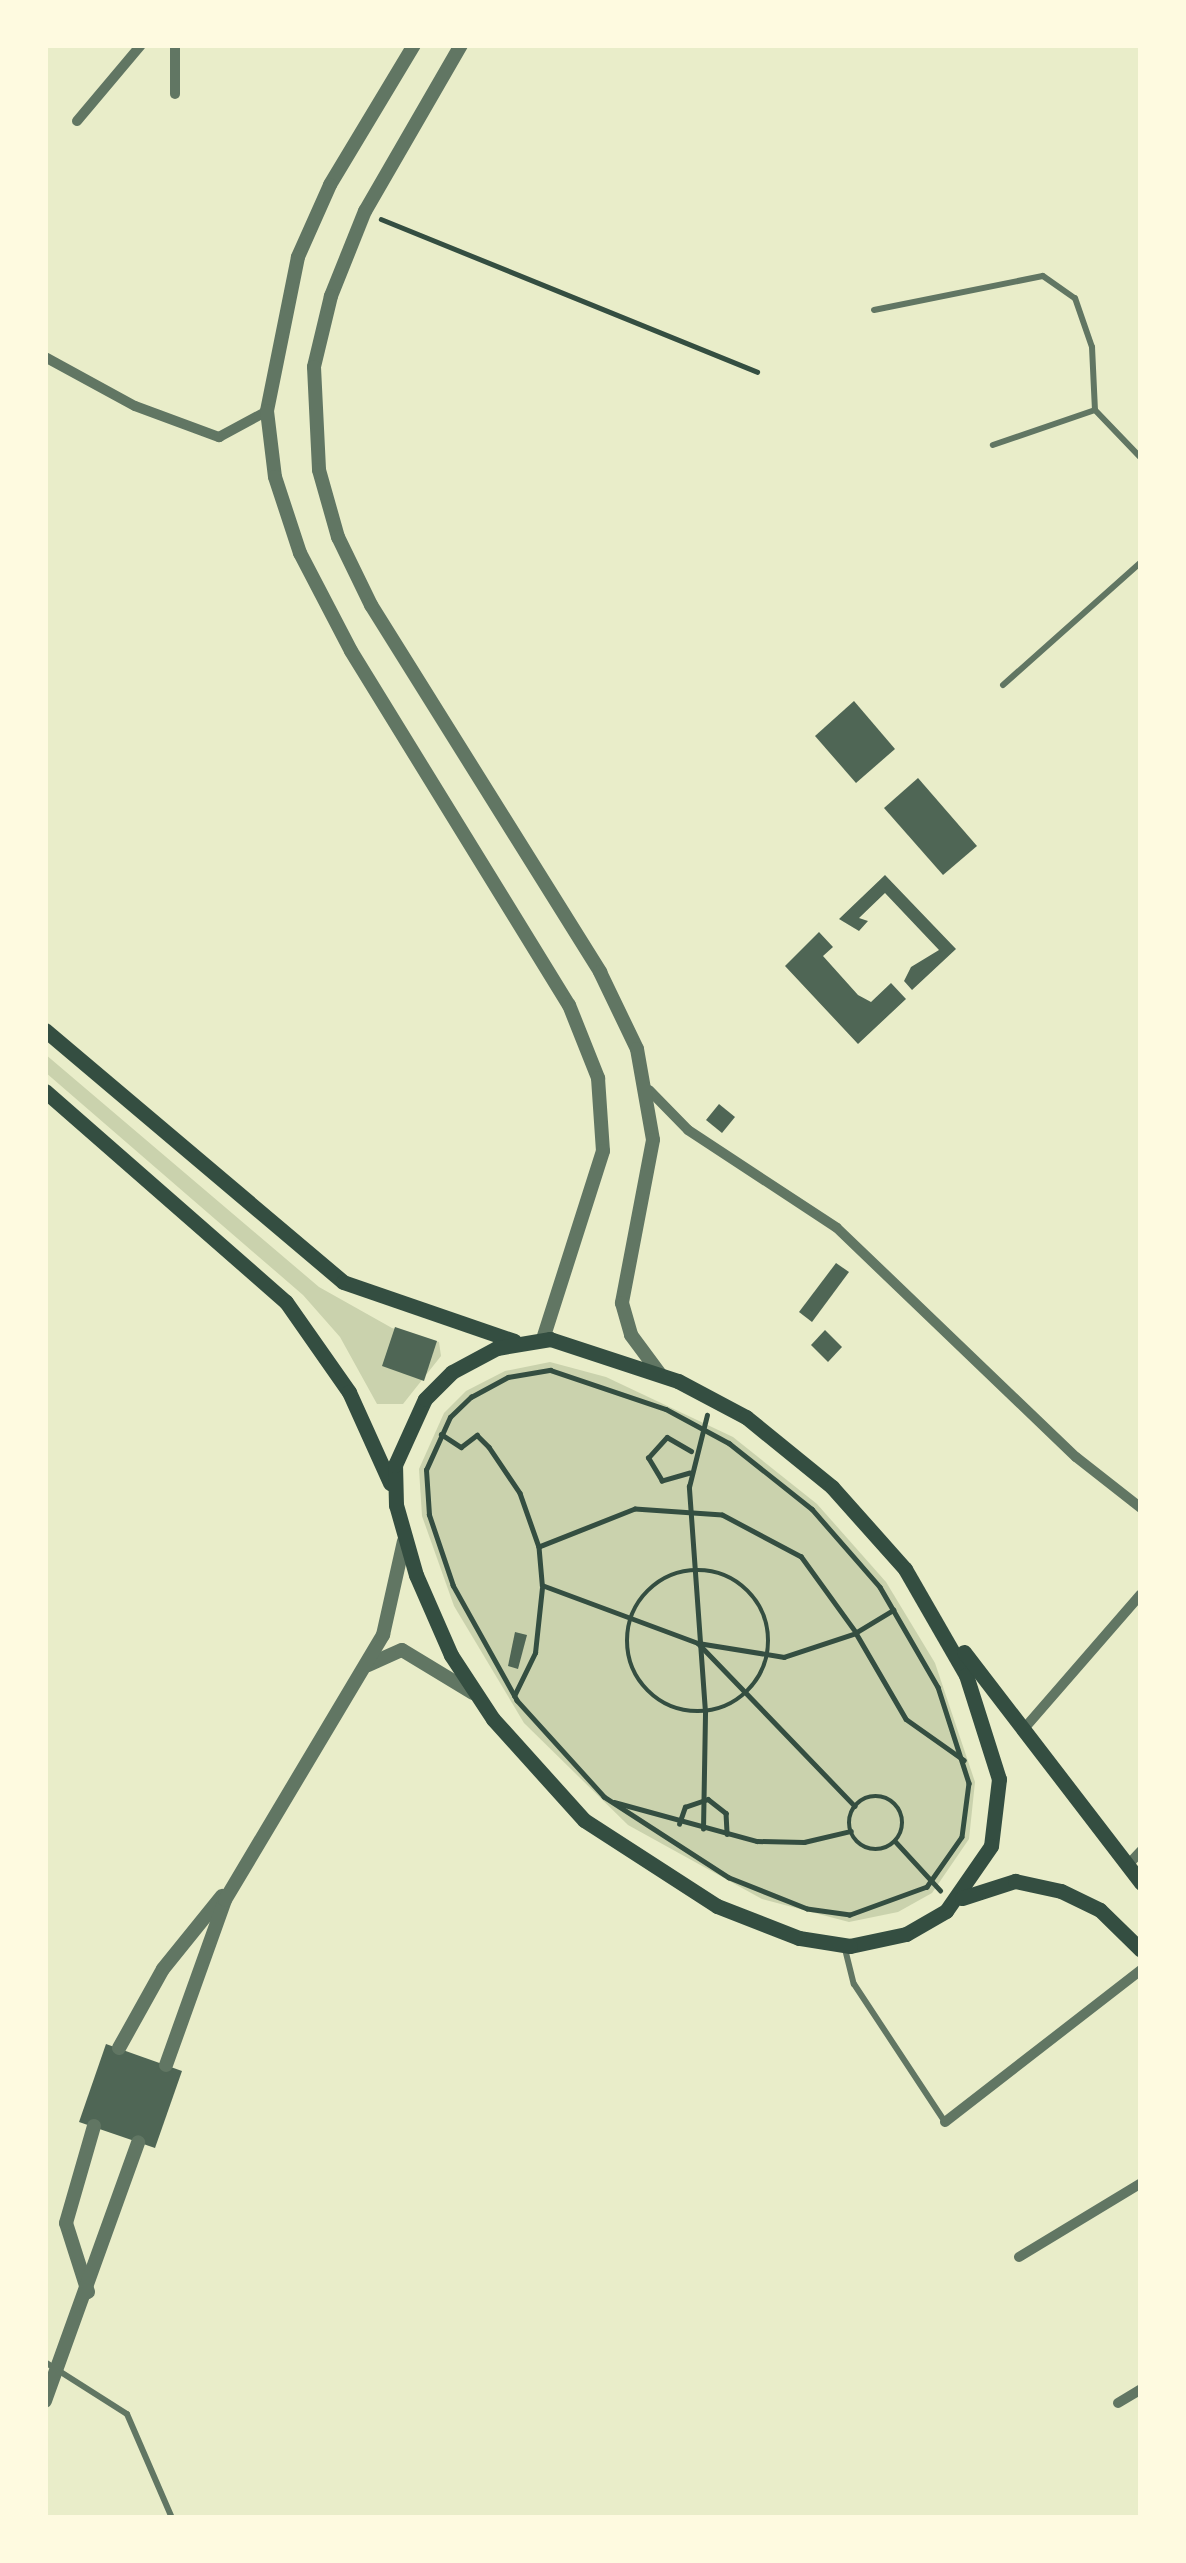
<!DOCTYPE html>
<style>
body{margin:0}
#map{position:relative;width:1186px;height:2563px;overflow:hidden;background:#e9edc9;font-family:"Roboto Condensed",sans-serif}
div>[style]{position:absolute}
[style*='--x']{left:calc(var(--x)*1px);top:calc(var(--y)*1px);width:calc(var(--w)*1px);rotate:calc(var(--a)*1deg)}
.green>*{inset:0;background:#cad2ad}
.building>*{inset:0;background:#4f6655}
.path>*{height:4.5px;margin:-2.25px;padding:0 2.25px;transform-origin:2.25px;border-radius:2.25px;background:#344e41}
.path>.ring{margin:-2.25px;padding:0;box-sizing:content-box;background:none;border:4.5px solid #344e41;border-radius:50%}
.service>*{height:6px;margin:-3px;padding:0 3px;transform-origin:3px;border-radius:3px;background:#617663}
.minor>*{height:10px;margin:-5px;padding:0 5px;transform-origin:5px;border-radius:5px;background:#617663}
.tertiary>*{height:14px;margin:-7px;padding:0 7px;transform-origin:7px;border-radius:7px;background:#617663}
.secondary>*{height:15px;margin:-7.5px;padding:0 7.5px;transform-origin:7.5px;border-radius:7.5px;background:#344e41}
span{translate:-50% -50%;white-space:nowrap;text-align:center;line-height:1.15;-webkit-text-stroke:12px #fefae0;paint-order:stroke}
.frame{position:absolute;inset:0;border:48px solid #fefae0;pointer-events:none}
</style>
<div id="map">
<div class="green">
<div style="clip-path:polygon(45px 1054px,319px 1287px,392px 1328px,439px 1342px,441px 1356px,403px 1404px,377px 1404px,340px 1337px,303px 1295px,45px 1072px)"></div>
<div style="clip-path:polygon(550px 1362px,606px 1377px,733px 1437px,817px 1504px,886px 1582px,935px 1663px,975px 1782px,969px 1839px,932px 1893px,898px 1912px,849px 1922px,762px 1899px,628px 1825px,524px 1723px,454px 1606px,422px 1516px,419px 1469px,444px 1413px,466px 1391px,505px 1371px)"></div>
</div>
<div class="building">
<div style="clip-path:polygon(854px 701px,895px 749px,856px 783px,815px 736px)"></div>
<div style="clip-path:polygon(918px 778px,977px 846px,943px 875px,884px 808px)"></div>
<div style="clip-path:polygon(885px 875px,956px 949px,912px 990px,904px 981px,911px 967px,939px 950px,885px 893px,859px 918px,868px 921px,859px 931px,839px 919px)"></div>
<div style="clip-path:polygon(819px 932px,833px 947px,823px 956px,858px 995px,871px 1002px,891px 983px,906px 999px,858px 1044px,785px 966px)"></div>
<div style="clip-path:polygon(719px 1104px,735px 1117px,722px 1133px,706px 1120px)"></div>
<div style="clip-path:polygon(836px 1263px,849px 1272px,812px 1322px,799px 1312px)"></div>
<div style="clip-path:polygon(395px 1327px,437px 1341px,424px 1381px,382px 1366px)"></div>
<div style="clip-path:polygon(825px 1330px,842px 1347px,828px 1362px,811px 1345px)"></div>
<div style="clip-path:polygon(515px 1632px,527px 1635px,518px 1669px,508px 1666px)"></div>
<div style="clip-path:polygon(106px 2044px,182px 2071px,155px 2148px,79px 2122px)"></div>
</div>
<div class="path">
<div style="--x:381;--y:219;--w:406;--a:22.1"></div>
<div style="--x:550;--y:1370;--w:122;--a:18.6"></div>
<div style="--x:666;--y:1409;--w:72;--a:28.4"></div>
<div style="--x:729;--y:1443;--w:106;--a:38.5"></div>
<div style="--x:812;--y:1509;--w:103;--a:48.9"></div>
<div style="--x:880;--y:1587;--w:116;--a:59.9"></div>
<div style="--x:938;--y:1687;--w:101;--a:72.1"></div>
<div style="--x:969;--y:1783;--w:54;--a:97.4"></div>
<div style="--x:962;--y:1837;--w:61;--a:125"></div>
<div style="--x:927;--y:1887;--w:82;--a:160"></div>
<div style="--x:850;--y:1915;--w:43;--a:-172.1"></div>
<div style="--x:807;--y:1909;--w:84;--a:-158.3"></div>
<div style="--x:729;--y:1878;--w:149;--a:-147.1"></div>
<div style="--x:604;--y:1797;--w:130;--a:-132.2"></div>
<div style="--x:517;--y:1701;--w:132;--a:-119.1"></div>
<div style="--x:453;--y:1586;--w:75;--a:-108.7"></div>
<div style="--x:429;--y:1515;--w:45;--a:-93.8"></div>
<div style="--x:426;--y:1470;--w:58;--a:-65.6"></div>
<div style="--x:450;--y:1417;--w:29;--a:-44"></div>
<div style="--x:471;--y:1397;--w:42;--a:-28.4"></div>
<div style="--x:508;--y:1377;--w:43;--a:-9.5"></div>
<div style="--x:441;--y:1434;--w:24;--a:33"></div>
<div style="--x:461;--y:1447;--w:20;--a:-37"></div>
<div style="--x:477;--y:1435;--w:17;--a:45"></div>
<div style="--x:489;--y:1447;--w:55;--a:56"></div>
<div style="--x:520;--y:1493;--w:57;--a:70.6"></div>
<div style="--x:690;--y:1473;--w:29;--a:164"></div>
<div style="--x:662;--y:1481;--w:27;--a:-121"></div>
<div style="--x:648;--y:1458;--w:28;--a:-48"></div>
<div style="--x:667;--y:1437;--w:28;--a:30"></div>
<div class="ring" style="left:627px;top:1570px;width:137.5px;height:137.5px"></div>
<div style="--x:894;--y:1610;--w:44;--a:148.8"></div>
<div style="--x:856;--y:1633;--w:99;--a:59.8"></div>
<div style="--x:906;--y:1719;--w:71;--a:35.3"></div>
<div style="--x:698;--y:1643;--w:87;--a:9.2"></div>
<div style="--x:784;--y:1657;--w:76;--a:-18.4"></div>
<div style="--x:856;--y:1633;--w:94;--a:-125.9"></div>
<div style="--x:801;--y:1557;--w:89;--a:-152"></div>
<div style="--x:722;--y:1515;--w:87;--a:-176.1"></div>
<div style="--x:635;--y:1509;--w:103;--a:158.4"></div>
<div style="--x:539;--y:1547;--w:38;--a:85"></div>
<div style="--x:542;--y:1585;--w:166;--a:20.4"></div>
<div style="--x:698;--y:1643;--w:226;--a:46.1"></div>
<div style="--x:514;--y:1696;--w:48;--a:-64"></div>
<div style="--x:535;--y:1653;--w:65;--a:-83.9"></div>
<div class="ring" style="left:849px;top:1796px;width:49.5px;height:49.5px"></div>
<div style="--x:614;--y:1802;--w:148;--a:15.3"></div>
<div style="--x:757;--y:1841;--w:47;--a:1.2"></div>
<div style="--x:804;--y:1842;--w:48;--a:-13.2"></div>
<div style="--x:679;--y:1824;--w:18;--a:-71"></div>
<div style="--x:685;--y:1807;--w:24;--a:-19"></div>
<div style="--x:708;--y:1799;--w:23;--a:38"></div>
<div style="--x:726;--y:1813;--w:21;--a:87"></div>
<div style="--x:703;--y:1829;--w:117;--a:-89"></div>
<div style="--x:705;--y:1712;--w:226;--a:-94.1"></div>
<div style="--x:689;--y:1487;--w:74;--a:-76"></div>
<div style="--x:895;--y:1841;--w:67;--a:47.4"></div>
</div>
<div class="service">
<div style="--x:874;--y:310;--w:172;--a:-11.4"></div>
<div style="--x:1043;--y:276;--w:39;--a:35"></div>
<div style="--x:1075;--y:298;--w:52;--a:70.9"></div>
<div style="--x:1092;--y:347;--w:63;--a:87.3"></div>
<div style="--x:1095;--y:410;--w:108;--a:161.1"></div>
<div style="--x:1095;--y:410;--w:66;--a:46.2"></div>
<div style="--x:1003;--y:685;--w:185;--a:-41.7"></div>
<div style="--x:845;--y:1949;--w:36;--a:76"></div>
<div style="--x:854;--y:1984;--w:165;--a:56.6"></div>
<div style="--x:45;--y:2362;--w:97;--a:32.4"></div>
<div style="--x:127;--y:2414;--w:113;--a:66.6"></div>
</div>
<div class="minor">
<div style="--x:175;--y:45;--w:49;--a:90"></div>
<div style="--x:77;--y:121;--w:99;--a:-49.9"></div>
<div style="--x:45;--y:357;--w:102;--a:28.6"></div>
<div style="--x:135;--y:406;--w:90;--a:20.3"></div>
<div style="--x:219;--y:437;--w:55;--a:-28.4"></div>
<div style="--x:649;--y:1090;--w:56;--a:45.7"></div>
<div style="--x:688;--y:1130;--w:178;--a:33.3"></div>
<div style="--x:837;--y:1228;--w:331;--a:43.8"></div>
<div style="--x:1076;--y:1457;--w:83;--a:38.1"></div>
<div style="--x:1022;--y:1731;--w:181;--a:-49"></div>
<div style="--x:1127;--y:1866;--w:21;--a:-47"></div>
<div style="--x:945;--y:2122;--w:248;--a:-37.8"></div>
<div style="--x:1019;--y:2257;--w:143;--a:-31.2"></div>
<div style="--x:1118;--y:2403;--w:27;--a:-31"></div>
</div>
<div class="tertiary">
<div style="--x:414;--y:45;--w:163;--a:121"></div>
<div style="--x:330;--y:185;--w:79;--a:114"></div>
<div style="--x:298;--y:257;--w:157;--a:101.4"></div>
<div style="--x:267;--y:411;--w:66;--a:83.1"></div>
<div style="--x:275;--y:477;--w:80;--a:71.8"></div>
<div style="--x:300;--y:553;--w:110;--a:62.5"></div>
<div style="--x:351;--y:651;--w:416;--a:58.4"></div>
<div style="--x:569;--y:1005;--w:79;--a:68.3"></div>
<div style="--x:598;--y:1078;--w:73;--a:86.1"></div>
<div style="--x:603;--y:1151;--w:197;--a:107.7"></div>
<div style="--x:461;--y:45;--w:192;--a:120"></div>
<div style="--x:365;--y:211;--w:92;--a:111.8"></div>
<div style="--x:331;--y:296;--w:73;--a:103.5"></div>
<div style="--x:314;--y:367;--w:103;--a:87.2"></div>
<div style="--x:319;--y:470;--w:70;--a:74.2"></div>
<div style="--x:338;--y:537;--w:76;--a:64.1"></div>
<div style="--x:371;--y:605;--w:433;--a:58"></div>
<div style="--x:600;--y:972;--w:85;--a:64.3"></div>
<div style="--x:637;--y:1049;--w:92;--a:80"></div>
<div style="--x:653;--y:1140;--w:166;--a:100.8"></div>
<div style="--x:622;--y:1303;--w:33;--a:74"></div>
<div style="--x:631;--y:1335;--w:49;--a:53.4"></div>
<div style="--x:368;--y:1665;--w:37;--a:-24"></div>
<div style="--x:402;--y:1650;--w:83;--a:31.2"></div>
<div style="--x:119;--y:2048;--w:90;--a:-60.9"></div>
<div style="--x:163;--y:1969;--w:94;--a:-51.1"></div>
<div style="--x:166;--y:2065;--w:175;--a:-70.3"></div>
<div style="--x:225;--y:1900;--w:309;--a:-59.2"></div>
<div style="--x:383;--y:1635;--w:96;--a:-77.4"></div>
<div style="--x:88;--y:2292;--w:72;--a:-107.7"></div>
<div style="--x:66;--y:2223;--w:101;--a:-73.9"></div>
<div style="--x:45;--y:2401;--w:275;--a:-70.2"></div>
</div>
<div class="secondary">
<div style="--x:45;--y:1030;--w:390;--a:40.2"></div>
<div style="--x:343;--y:1282;--w:181;--a:19"></div>
<div style="--x:45;--y:1091;--w:320;--a:41.2"></div>
<div style="--x:286;--y:1302;--w:110;--a:55"></div>
<div style="--x:349;--y:1392;--w:100;--a:65.7"></div>
<div style="--x:550;--y:1339;--w:135;--a:18.2"></div>
<div style="--x:678;--y:1381;--w:77;--a:27.9"></div>
<div style="--x:746;--y:1417;--w:111;--a:39.1"></div>
<div style="--x:832;--y:1487;--w:110;--a:48.3"></div>
<div style="--x:905;--y:1569;--w:122;--a:60.1"></div>
<div style="--x:966;--y:1675;--w:109;--a:72.4"></div>
<div style="--x:999;--y:1779;--w:67;--a:96.8"></div>
<div style="--x:991;--y:1846;--w:79;--a:124.7"></div>
<div style="--x:946;--y:1911;--w:46;--a:150.1"></div>
<div style="--x:906;--y:1934;--w:57;--a:167.9"></div>
<div style="--x:850;--y:1946;--w:52;--a:-171.1"></div>
<div style="--x:799;--y:1938;--w:88;--a:-158.7"></div>
<div style="--x:717;--y:1906;--w:158;--a:-147.1"></div>
<div style="--x:584;--y:1820;--w:136;--a:-132"></div>
<div style="--x:493;--y:1719;--w:77;--a:-123.3"></div>
<div style="--x:451;--y:1655;--w:87;--a:-113.6"></div>
<div style="--x:416;--y:1575;--w:73;--a:-105.9"></div>
<div style="--x:396;--y:1505;--w:40;--a:-91.4"></div>
<div style="--x:395;--y:1465;--w:72;--a:-65.6"></div>
<div style="--x:425;--y:1399;--w:38;--a:-45"></div>
<div style="--x:452;--y:1372;--w:51;--a:-28.1"></div>
<div style="--x:497;--y:1348;--w:54;--a:-9.6"></div>
<div style="--x:964;--y:1652;--w:291;--a:52.5"></div>
<div style="--x:962;--y:1898;--w:56;--a:-17.8"></div>
<div style="--x:1015;--y:1881;--w:47;--a:12.3"></div>
<div style="--x:1061;--y:1891;--w:43;--a:26"></div>
<div style="--x:1100;--y:1910;--w:57;--a:44.3"></div>
</div>
<div class="frame"></div>
</div>
